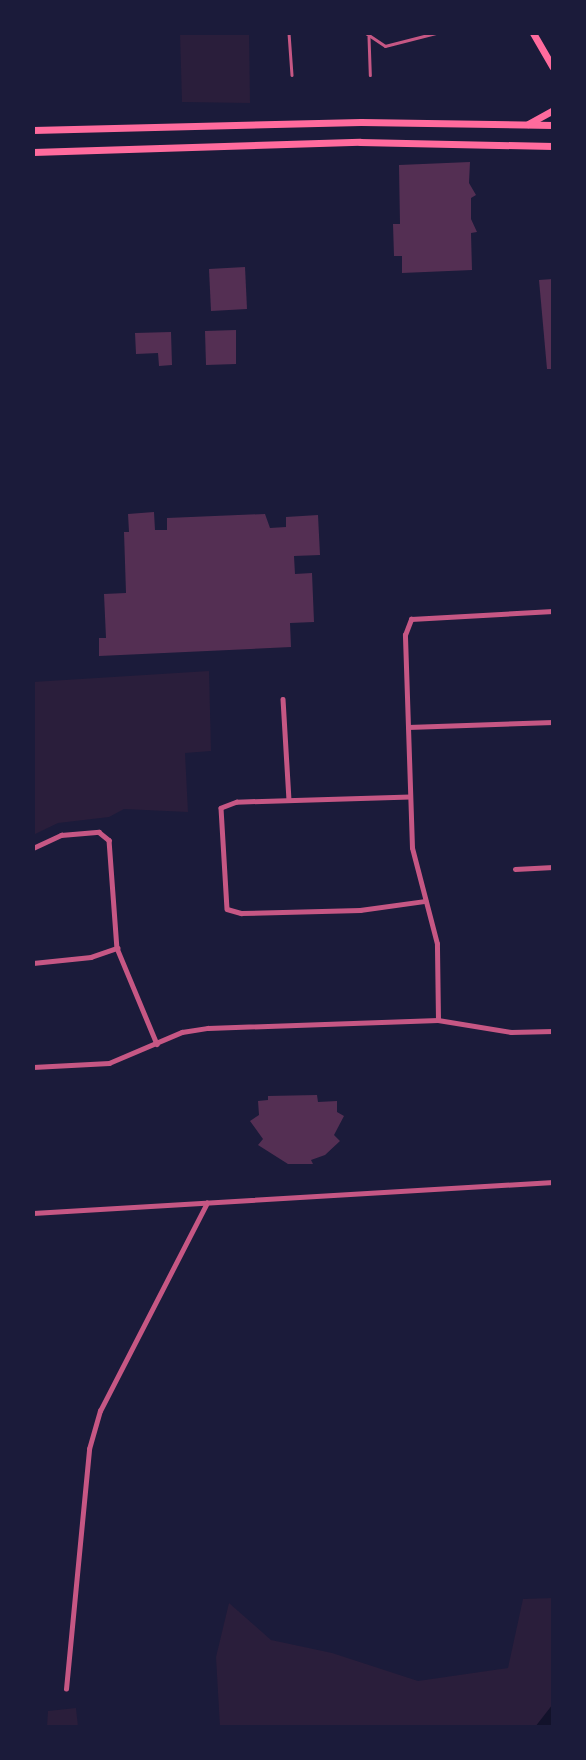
<!DOCTYPE html>
<style>
body{margin:0}
#map{position:relative;width:586px;height:1760px;overflow:hidden;background:#1b1b3a;font-family:Helvetica,sans-serif}
div>[style]{position:absolute}
[style*='--x']{left:calc(var(--x)*1px);top:calc(var(--y)*1px);width:calc(var(--w)*1px);rotate:calc(var(--a)*1deg)}
.green>*{inset:0;background:#2a1e3b}
.water>*{inset:0;background:#12122b}
.building>*{inset:0;background:#542f53}
.service>*{height:2.5px;margin:-1.25px;padding:0 1.25px;transform-origin:1.25px;border-radius:1.25px;background:#c65784}
.minor>*{height:4.5px;margin:-2.25px;padding:0 2.25px;transform-origin:2.25px;border-radius:2.25px;background:#c65784}
.secondary>*{height:7px;margin:-3.5px;padding:0 3.5px;transform-origin:3.5px;border-radius:3.5px;background:#ff6b9d}
.primary>*{height:7px;margin:-3.5px;padding:0 3.5px;transform-origin:3.5px;border-radius:3.5px;background:#ff6b9d}
span{translate:-50% -50%;white-space:nowrap;text-align:center;line-height:1.15;-webkit-text-stroke:7px #1b1b3a;paint-order:stroke}
.frame{position:absolute;inset:0;border:35px solid #1b1b3a;pointer-events:none}
</style>
<div id="map">
<div class="green">
<div style="clip-path:polygon(180px 33px,249px 33px,250px 103px,182px 102px)"></div>
<div style="clip-path:polygon(209px 671px,211px 751px,185px 753px,188px 812px,124px 809px,109px 817px,58px 823px,33px 835px,33px 682px)"></div>
<div style="clip-path:polygon(553px 1598px,553px 1727px,220px 1727px,216px 1657px,229px 1603px,271px 1640px,332px 1653px,418px 1681px,508px 1668px,523px 1599px)"></div>
<div style="clip-path:polygon(76px 1708px,78px 1727px,47px 1727px,48px 1711px)"></div>
</div>
<div class="water">
<div style="clip-path:polygon(553px 1704px,553px 1727px,535px 1727px)"></div>
</div>
<div class="building">
<div style="clip-path:polygon(470px 162px,469px 183px,476px 195px,471px 198px,471px 219px,477px 232px,471px 233px,472px 270px,402px 273px,402px 256px,394px 256px,393px 224px,400px 224px,399px 165px)"></div>
<div style="clip-path:polygon(245px 267px,247px 309px,211px 311px,209px 269px)"></div>
<div style="clip-path:polygon(553px 279px,553px 369px,547px 369px,539px 280px)"></div>
<div style="clip-path:polygon(236px 330px,236px 364px,206px 365px,205px 331px)"></div>
<div style="clip-path:polygon(171px 332px,172px 365px,159px 366px,158px 353px,136px 354px,135px 333px)"></div>
<div style="clip-path:polygon(154px 512px,155px 530px,167px 530px,167px 518px,265px 514px,270px 528px,286px 527px,286px 517px,318px 515px,320px 555px,294px 556px,295px 574px,312px 573px,314px 622px,290px 623px,291px 647px,99px 656px,99px 638px,106px 638px,104px 594px,126px 593px,124px 532px,129px 532px,128px 514px)"></div>
<div style="clip-path:polygon(317px 1095px,318px 1102px,337px 1101px,337px 1112px,344px 1116px,334px 1135px,340px 1141px,325px 1155px,311px 1160px,313px 1164px,288px 1164px,258px 1145px,263px 1139px,250px 1121px,259px 1115px,258px 1101px,268px 1100px,268px 1096px)"></div>
</div>
<div class="service">
<div style="--x:289;--y:33;--w:42;--a:85.9"></div>
<div style="--x:366;--y:33;--w:23;--a:34"></div>
<div style="--x:385;--y:46;--w:53;--a:-14.3"></div>
<div style="--x:369;--y:37;--w:38;--a:88"></div>
</div>
<div class="minor">
<div style="--x:283;--y:699;--w:100;--a:86.6"></div>
<div style="--x:408;--y:727;--w:145;--a:-2"></div>
<div style="--x:410;--y:797;--w:173;--a:178.3"></div>
<div style="--x:237;--y:802;--w:17;--a:159"></div>
<div style="--x:221;--y:808;--w:101;--a:86.6"></div>
<div style="--x:227;--y:909;--w:15;--a:16"></div>
<div style="--x:241;--y:913;--w:119;--a:-1.4"></div>
<div style="--x:360;--y:910;--w:66;--a:-7.9"></div>
<div style="--x:33;--y:848;--w:31;--a:-25"></div>
<div style="--x:61;--y:835;--w:38;--a:-5"></div>
<div style="--x:99;--y:832;--w:13;--a:39"></div>
<div style="--x:109;--y:840;--w:108;--a:85.8"></div>
<div style="--x:117;--y:948;--w:104;--a:67.4"></div>
<div style="--x:515;--y:869;--w:38;--a:-3"></div>
<div style="--x:33;--y:963;--w:58;--a:-5.9"></div>
<div style="--x:91;--y:957;--w:28;--a:-19"></div>
<div style="--x:438;--y:1020;--w:74;--a:9.3"></div>
<div style="--x:511;--y:1032;--w:42;--a:-1.4"></div>
<div style="--x:33;--y:1067;--w:76;--a:-3"></div>
<div style="--x:109;--y:1063;--w:79;--a:-23"></div>
<div style="--x:182;--y:1032;--w:26;--a:-9"></div>
<div style="--x:208;--y:1028;--w:230;--a:-2"></div>
<div style="--x:438;--y:1020;--w:76;--a:-90.8"></div>
<div style="--x:437;--y:944;--w:99;--a:-104.6"></div>
<div style="--x:412;--y:848;--w:213;--a:-91.9"></div>
<div style="--x:405;--y:635;--w:17;--a:-69"></div>
<div style="--x:411;--y:619;--w:142;--a:-3.2"></div>
<div style="--x:33;--y:1213;--w:521;--a:-3.41"></div>
<div style="--x:66;--y:1689;--w:241;--a:-84.5"></div>
<div style="--x:89;--y:1449;--w:40;--a:-74"></div>
<div style="--x:100;--y:1411;--w:234;--a:-62.8"></div>
</div>
<div class="secondary">
<div style="--x:33;--y:130;--w:328;--a:-1.4"></div>
<div style="--x:361;--y:122;--w:192;--a:0.9"></div>
<div style="--x:33;--y:152;--w:327;--a:-1.8"></div>
<div style="--x:360;--y:142;--w:193;--a:1.2"></div>
</div>
<div class="primary">
<div style="--x:533;--y:33;--w:39;--a:60"></div>
<div style="--x:528;--y:124;--w:29;--a:-29"></div>
</div>
<div class="frame"></div>
</div>
